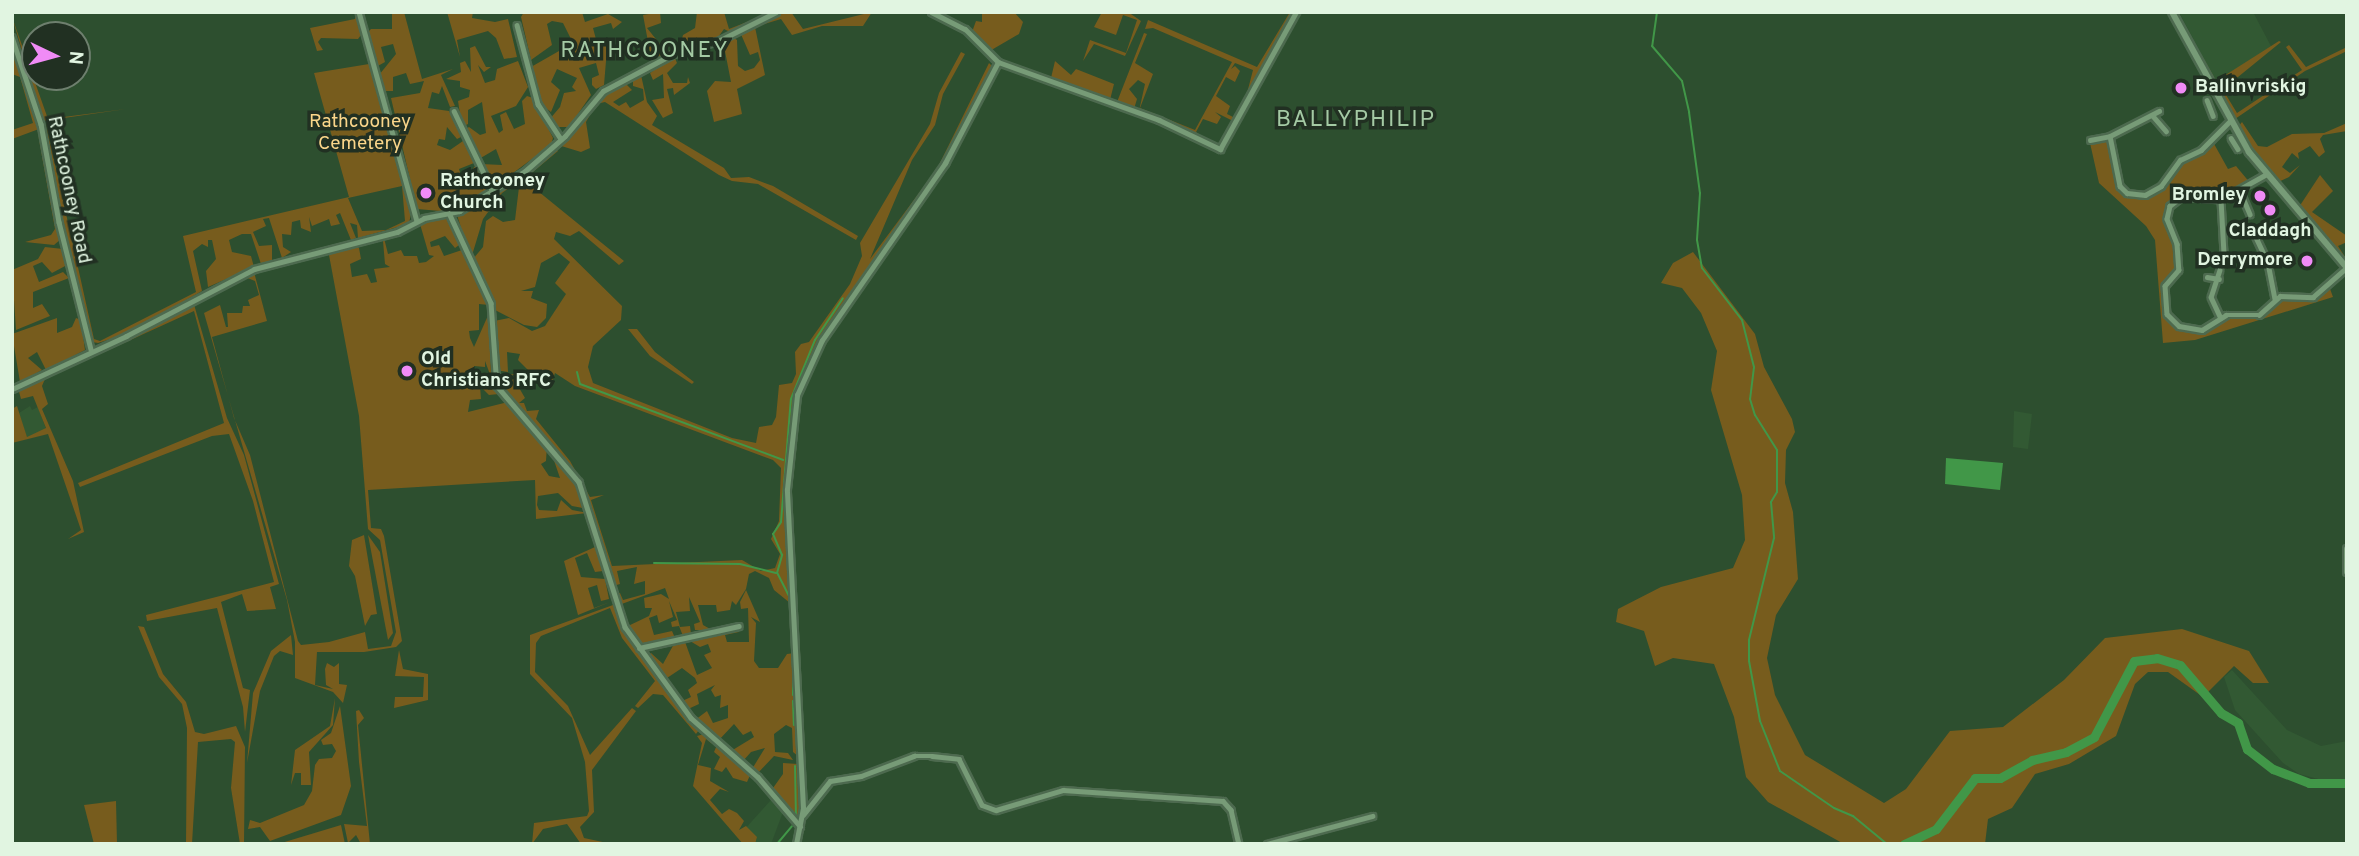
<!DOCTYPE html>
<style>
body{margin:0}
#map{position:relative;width:2359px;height:856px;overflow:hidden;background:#2d4f2f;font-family:Overpass,sans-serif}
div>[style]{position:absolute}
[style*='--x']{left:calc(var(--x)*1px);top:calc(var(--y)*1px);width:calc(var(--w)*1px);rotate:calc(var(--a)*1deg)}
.built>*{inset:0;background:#325933}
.green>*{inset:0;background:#775c1d}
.water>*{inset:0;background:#419748}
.stream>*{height:2px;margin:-1px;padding:0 1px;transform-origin:1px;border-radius:1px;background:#419748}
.river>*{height:9px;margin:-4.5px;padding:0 4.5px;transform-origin:4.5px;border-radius:4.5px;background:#419748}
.roads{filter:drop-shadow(2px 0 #4d6a4f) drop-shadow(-2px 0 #4d6a4f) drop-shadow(0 2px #4d6a4f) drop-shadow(0 -2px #4d6a4f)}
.minor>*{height:4.5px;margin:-2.25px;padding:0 2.25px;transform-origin:2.25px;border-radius:2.25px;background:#779b77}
.tertiary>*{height:5px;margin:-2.5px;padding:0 2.5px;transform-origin:2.5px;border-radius:2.5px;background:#779b77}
.secondary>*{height:6px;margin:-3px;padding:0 3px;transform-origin:3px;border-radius:3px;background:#779b77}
.dots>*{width:19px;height:19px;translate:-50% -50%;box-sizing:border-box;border:4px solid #213022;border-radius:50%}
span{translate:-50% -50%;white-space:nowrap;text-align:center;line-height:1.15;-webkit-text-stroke:7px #213022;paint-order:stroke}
.poi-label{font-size:19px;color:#e1f5e1;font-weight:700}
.left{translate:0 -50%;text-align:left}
.right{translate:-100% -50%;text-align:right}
.park-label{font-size:19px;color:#fad68a}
.street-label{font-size:19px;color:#e1f5e1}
.quarter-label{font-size:23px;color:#a4caa4;letter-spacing:2px}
.frame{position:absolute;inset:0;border:14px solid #e1f5e1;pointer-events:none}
.north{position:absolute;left:21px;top:21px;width:70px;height:70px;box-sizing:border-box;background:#213022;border:2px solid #6e7f6e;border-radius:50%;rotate:95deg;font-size:19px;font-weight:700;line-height:28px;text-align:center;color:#e1f5e1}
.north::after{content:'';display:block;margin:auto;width:24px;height:32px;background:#f08bf6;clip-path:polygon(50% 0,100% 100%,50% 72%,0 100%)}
</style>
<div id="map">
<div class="built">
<div style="clip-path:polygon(2179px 12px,2253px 12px,2272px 48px,2216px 81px)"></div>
<div style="clip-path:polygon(30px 406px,32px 410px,38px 407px,46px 429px,27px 438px,19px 413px)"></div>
<div style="clip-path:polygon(2014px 411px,2032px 414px,2028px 449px,2013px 447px)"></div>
<div style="clip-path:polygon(2232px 670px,2287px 730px,2321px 746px,2347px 741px,2347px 779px,2326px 781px,2299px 774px,2283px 763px,2235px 710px,2224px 677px)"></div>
<div style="clip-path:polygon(771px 800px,783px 812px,771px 844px,748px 844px,743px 831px)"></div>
</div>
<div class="green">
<div style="clip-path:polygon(355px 12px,361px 35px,358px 39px,321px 38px,318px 42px,323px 50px,317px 51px,310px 28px,355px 19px)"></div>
<div style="clip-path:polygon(392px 12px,404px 12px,422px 79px,453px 69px,441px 75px,455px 106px,450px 107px,442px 86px,439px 94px,432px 92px,428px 108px,449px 111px,461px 137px,457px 139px,447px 127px,445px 140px,439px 139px,437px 145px,450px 150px,463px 141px,474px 163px,459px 169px,463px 182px,465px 186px,476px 180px,471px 171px,476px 165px,488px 189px,452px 212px,417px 209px,391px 98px,420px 93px,424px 81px,410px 84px,406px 73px,393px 77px,393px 91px,385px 91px,379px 75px,396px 54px,393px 44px,381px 47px,385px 62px,376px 67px,366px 34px,371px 29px,392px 29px)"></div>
<div style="clip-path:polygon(447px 12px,473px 12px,472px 18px,495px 22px,508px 19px,517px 57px,504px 59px,496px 38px,488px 31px,457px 40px,460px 57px)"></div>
<div style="clip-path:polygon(524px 12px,582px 12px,585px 22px,608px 14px,622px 22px,613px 29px,611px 23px,593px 28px,597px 43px,615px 42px,615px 48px,606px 61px,604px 85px,596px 89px,592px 85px,592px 78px,599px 75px,596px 63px,579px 68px,591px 95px,569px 127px,555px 127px,549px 120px,560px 107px,564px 93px,576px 91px,572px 87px,577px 78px,557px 69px,551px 82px,560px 90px,551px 112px,543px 106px,531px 67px,573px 43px,563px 23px,552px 21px,547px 24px,552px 45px,531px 60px,521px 17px)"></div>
<div style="clip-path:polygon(660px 12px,661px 23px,647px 28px,668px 54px,652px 63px,643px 15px)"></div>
<div style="clip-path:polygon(697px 12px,724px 12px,729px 29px,772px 12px,730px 32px,724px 29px,716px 40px,679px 50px,683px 35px,695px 28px)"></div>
<div style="clip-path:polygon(780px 12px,791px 12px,803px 29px,872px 12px,863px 26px,822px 26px,792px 35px,781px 19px,755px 27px,765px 75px,737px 89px,742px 114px,714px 122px,707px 91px,715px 81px,731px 82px,723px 41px,731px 36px,737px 40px,738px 66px,745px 71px,754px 68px,760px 60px,758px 52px,750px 55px,740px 32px)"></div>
<div style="clip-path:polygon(982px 12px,1014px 12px,1023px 22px,1019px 34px,988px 52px,972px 32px,976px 21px,982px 22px)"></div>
<div style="clip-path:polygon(1102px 12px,1128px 12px,1141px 21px,1125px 56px,1094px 44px,1083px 61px,1090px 40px,1126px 53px,1137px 20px,1123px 15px,1116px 35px,1094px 27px)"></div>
<div style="clip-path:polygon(1290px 12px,1294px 12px,1246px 97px,1253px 70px,1235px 63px,1231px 69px,1235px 66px,1240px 71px,1235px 82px,1226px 77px,1216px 96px,1230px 106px,1227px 114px,1235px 118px,1233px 121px,1215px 112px,1221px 117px,1217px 124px,1203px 119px,1196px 132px,1201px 137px,1139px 111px,1145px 84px,1138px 80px,1129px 89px,1137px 99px,1134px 109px,1117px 102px,1144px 33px,1147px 34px,1135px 63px,1153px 74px,1140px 108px,1195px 130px,1232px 62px,1153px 28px,1145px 29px,1148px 20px,1257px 67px)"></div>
<div style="clip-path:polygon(12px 17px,48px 119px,126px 109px,43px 121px)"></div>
<div style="clip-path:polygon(2279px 41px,2281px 42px,2238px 77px,2220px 85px,2237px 113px,2302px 70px,2286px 47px,2289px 45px,2306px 67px,2347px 47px,2347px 51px,2305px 71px,2235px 119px,2202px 55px,2216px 81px)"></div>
<div style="clip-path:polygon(12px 44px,39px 129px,12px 139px,12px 130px,33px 123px,20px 77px,12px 74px)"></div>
<div style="clip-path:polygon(475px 46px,486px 67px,491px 67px,484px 72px,478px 65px,485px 83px,495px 80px,497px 69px,518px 61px,528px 87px,516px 106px,491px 116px,499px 133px,503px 130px,500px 115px,506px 112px,514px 129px,525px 124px,522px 101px,527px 96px,533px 98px,553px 138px,551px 145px,497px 185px,481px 164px,502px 165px,496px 149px,479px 159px,464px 130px,469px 127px,480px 135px,486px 133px,482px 102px,468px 110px,468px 124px,462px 127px,458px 101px,469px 97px,470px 90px,460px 87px,460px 81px,446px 79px,461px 72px,460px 63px,465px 61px,471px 72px,470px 48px)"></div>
<div style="clip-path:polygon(961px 52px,965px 54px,943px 94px,935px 125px,912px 160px,870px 259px,937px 169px,989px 63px,993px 67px,938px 170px,820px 338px,795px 395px,785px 490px,790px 603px,774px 590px,769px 578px,755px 571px,749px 574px,746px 589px,736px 605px,732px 601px,730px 610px,717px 612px,716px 605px,698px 605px,703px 625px,712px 630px,695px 630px,694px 624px,700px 622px,689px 597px,690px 611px,676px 612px,680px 627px,690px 626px,691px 634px,683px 636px,679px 626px,672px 627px,671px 622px,677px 620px,669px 601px,673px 617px,659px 623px,657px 615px,649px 618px,654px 635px,672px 631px,675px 638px,640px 644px,628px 626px,649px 616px,652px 608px,645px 608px,644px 598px,661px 594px,669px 599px,665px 588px,619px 605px,615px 594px,620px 593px,623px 600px,645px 594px,645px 581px,634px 584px,637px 567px,617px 571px,620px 584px,613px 586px,580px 481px,499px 385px,514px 379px,525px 398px,519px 403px,524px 403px,527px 411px,539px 410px,536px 419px,570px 461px,590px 497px,604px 495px,591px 500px,612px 566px,742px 560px,761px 571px,775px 568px,780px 554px,771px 539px,779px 521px,781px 468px,773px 460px,575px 386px,555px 373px,552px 382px,535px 371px,503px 377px,528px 370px,518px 360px,520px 354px,507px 352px,508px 372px,495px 370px,494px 321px,509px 318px,532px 331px,545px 326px,566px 294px,555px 283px,570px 262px,559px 253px,541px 263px,535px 287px,521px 291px,533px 291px,531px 298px,547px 304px,546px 318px,537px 327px,524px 325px,495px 310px,473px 259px,483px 247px,486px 221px,493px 216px,503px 222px,515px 220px,519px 187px,516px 183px,502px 193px,483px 219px,473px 252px,469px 253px,457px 215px,514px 181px,555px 148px,558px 151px,528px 176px,528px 183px,624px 261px,619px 265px,579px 231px,570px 236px,556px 232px,554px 239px,622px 306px,621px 320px,593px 346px,588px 367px,593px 383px,732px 438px,756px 443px,759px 427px,772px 425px,776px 417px,779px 385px,792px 383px,796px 374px,795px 352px,801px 344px,809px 342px,850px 284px,862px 256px,860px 243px,930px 124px,939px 93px)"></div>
<div style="clip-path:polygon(674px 56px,677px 63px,667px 73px,673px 83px,687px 83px,688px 77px,690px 83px,674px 95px,673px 88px,667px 89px,673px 113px,663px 118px,652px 100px,664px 98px,663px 74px,653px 80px,650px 73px)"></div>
<div style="clip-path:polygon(1055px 61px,1071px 75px,1076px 69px,1114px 84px,1110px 100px,1051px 78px)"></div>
<div style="clip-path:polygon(evenodd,369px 64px,405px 183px,411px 213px,409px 224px,358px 238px,357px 225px,350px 223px,356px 238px,351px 240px,340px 213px,336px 215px,340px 224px,331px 226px,329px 219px,312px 226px,309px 217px,311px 232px,301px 228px,300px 220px,292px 222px,291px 235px,282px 234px,283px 247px,291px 252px,282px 258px,269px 218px,263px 219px,266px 226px,253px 232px,259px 246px,272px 245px,272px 260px,261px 264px,251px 234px,242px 234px,229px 240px,232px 252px,251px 256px,254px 267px,208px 287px,206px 271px,216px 259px,212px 240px,208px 240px,208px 247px,202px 244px,193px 251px,202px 291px,126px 334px,98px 343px,92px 342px,55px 186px,46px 124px,94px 339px,100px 341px,196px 292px,183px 236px,349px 197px,314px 73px,369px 64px,402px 186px,405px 221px,386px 230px,362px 231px,348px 198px,402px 186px)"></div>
<div style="clip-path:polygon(641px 75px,647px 102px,657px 116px,652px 125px,724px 168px,731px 178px,749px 177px,773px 186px,858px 236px,856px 240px,758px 184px,732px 181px,719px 175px,605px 102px,596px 104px,586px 122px,590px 148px,581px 152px,558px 145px,596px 97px,624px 82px,632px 90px,613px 102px,619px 106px,626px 102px,630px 108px,644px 100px,643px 89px,633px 86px,633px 78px)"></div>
<div style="clip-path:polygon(2242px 122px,2258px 146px,2267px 147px,2292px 134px,2324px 133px,2347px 123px,2347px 131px,2323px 135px,2320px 139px,2325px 152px,2319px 157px,2310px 146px,2298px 153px,2299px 159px,2292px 153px,2282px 167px,2290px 173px,2300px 165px,2289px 177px,2276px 183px,2238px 127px)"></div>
<div style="clip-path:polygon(38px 134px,61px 239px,54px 245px,25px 242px,51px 235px,55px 229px)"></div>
<div style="clip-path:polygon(2109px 139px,2117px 181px,2127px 195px,2155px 193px,2179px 163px,2213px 142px,2228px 169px,2236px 166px,2251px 184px,2220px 198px,2180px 196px,2167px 210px,2177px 244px,2179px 270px,2165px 286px,2163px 303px,2167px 314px,2186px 329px,2210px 328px,2226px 315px,2259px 315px,2280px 298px,2306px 301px,2329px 286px,2333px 297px,2195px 340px,2163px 343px,2155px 240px,2146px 226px,2099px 183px,2090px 143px)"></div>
<div style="clip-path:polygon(2320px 175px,2333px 191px,2312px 212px,2347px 236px,2347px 242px,2338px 246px,2347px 260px,2299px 207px)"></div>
<div style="clip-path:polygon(446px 218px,459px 245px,455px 248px,445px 236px,430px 242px,431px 247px,439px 245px,444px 256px,462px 250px,489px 305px,479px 304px,479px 330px,469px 331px,470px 338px,474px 347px,490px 311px,491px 377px,485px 361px,485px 367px,474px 366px,475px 384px,493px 384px,499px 394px,489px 395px,480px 386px,481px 399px,470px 400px,468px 412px,508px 402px,547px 445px,546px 461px,541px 464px,549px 476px,560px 478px,550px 449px,575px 480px,583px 508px,572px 506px,558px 493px,538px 496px,537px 505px,539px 510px,557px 511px,561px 500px,572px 510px,588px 513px,603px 571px,595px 572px,587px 553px,575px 558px,581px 577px,605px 579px,609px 599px,601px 601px,597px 585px,588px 588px,594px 608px,610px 602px,578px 615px,564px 561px,595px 547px,587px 513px,536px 519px,535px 480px,368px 490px,371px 528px,381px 529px,384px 536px,402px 641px,396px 647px,364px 652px,317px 652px,315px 685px,333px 689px,326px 685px,325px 669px,327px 663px,334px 667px,339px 663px,339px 684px,347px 685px,343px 703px,333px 692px,295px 678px,295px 642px,287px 600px,204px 313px,220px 305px,226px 327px,228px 327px,227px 313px,242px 313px,243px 306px,250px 306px,248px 300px,259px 295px,255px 281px,245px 277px,254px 272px,267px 321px,212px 337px,234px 418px,250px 455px,298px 641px,301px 645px,329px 642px,365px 632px,368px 649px,391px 646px,396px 632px,380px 540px,368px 529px,359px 416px,329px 255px,354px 245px,359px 248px,361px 259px,350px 264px,352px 277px,367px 274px,371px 283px,377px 282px,374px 269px,390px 267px,385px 264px,383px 241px,373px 241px,384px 238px,388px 254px,401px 250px,404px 256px,417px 256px,419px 263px,426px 262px,434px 256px,429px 255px,420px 224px)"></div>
<div style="clip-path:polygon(45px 247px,63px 249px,67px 265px,52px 273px,42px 262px,33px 266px,39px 282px,63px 272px,69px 278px,33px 292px,33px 308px,42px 304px,50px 316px,16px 330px,12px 270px,38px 259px)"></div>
<div style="clip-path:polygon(1693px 252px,1755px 334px,1764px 367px,1792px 419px,1795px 432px,1786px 450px,1785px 483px,1793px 512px,1798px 579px,1776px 615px,1767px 658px,1775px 695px,1805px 755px,1884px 803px,1906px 789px,1950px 731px,2003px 727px,2064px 680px,2105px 638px,2182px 629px,2249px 651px,2269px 683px,2253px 683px,2234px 666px,2203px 697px,2168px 672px,2148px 672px,2135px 684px,2116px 736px,2069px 764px,2035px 774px,2012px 808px,1988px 819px,1985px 844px,1844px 844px,1768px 802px,1746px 777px,1734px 717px,1714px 664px,1673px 658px,1655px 666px,1644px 631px,1616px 622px,1618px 609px,1661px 587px,1733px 568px,1745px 540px,1742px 495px,1711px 390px,1717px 351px,1701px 313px,1682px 288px,1661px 283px,1673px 263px)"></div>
<div style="clip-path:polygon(193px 301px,227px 418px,244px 455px,279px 584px,270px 587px,276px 609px,247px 611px,242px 594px,221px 602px,243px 688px,250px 690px,245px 732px,243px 707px,217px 608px,147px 621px,146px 615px,274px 582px,253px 501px,229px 434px,212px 436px,80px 487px,78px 483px,224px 423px,194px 311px,45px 379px,42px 386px,48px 404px,42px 409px,73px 481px,84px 532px,68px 539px,81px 530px,48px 434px,12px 443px,12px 409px,17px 406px,27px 437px,46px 428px,33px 396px,21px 399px,18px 388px)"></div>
<div style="clip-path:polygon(57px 318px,57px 333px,72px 327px,76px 318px,81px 320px,85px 350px,46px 370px,37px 352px,28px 358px,42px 370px,20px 382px,12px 334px)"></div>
<div style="clip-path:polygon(628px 329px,637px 329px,655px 352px,694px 382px,692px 384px,650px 356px)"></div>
<div style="clip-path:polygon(364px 535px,377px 614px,371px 615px,365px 626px,355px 576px,349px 566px,352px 540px)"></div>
<div style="clip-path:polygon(368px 535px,380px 552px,393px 633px,388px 640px)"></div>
<div style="clip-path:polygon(746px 590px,760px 622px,751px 617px,756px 623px,754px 661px,759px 668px,778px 668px,787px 654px,795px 653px,799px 757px,793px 752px,792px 728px,786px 725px,774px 734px,775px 752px,788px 753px,793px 760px,774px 756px,758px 773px,773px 788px,783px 774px,783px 763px,798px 764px,801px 810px,797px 821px,752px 769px,765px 748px,751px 752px,743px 761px,731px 751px,754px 737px,751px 731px,743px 735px,734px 724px,718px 741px,695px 720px,707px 711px,713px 723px,728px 718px,728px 705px,720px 708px,721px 695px,715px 697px,711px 690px,715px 685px,697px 694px,699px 704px,686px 710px,680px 702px,691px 697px,688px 690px,697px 683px,695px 678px,682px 668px,664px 680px,647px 656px,651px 653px,663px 664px,675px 642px,643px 649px,684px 639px,697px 675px,712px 668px,704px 655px,711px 652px,708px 644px,700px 647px,690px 641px,738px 628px,739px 632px,725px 635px,727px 642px,749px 642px,748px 608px,741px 609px,740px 602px)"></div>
<div style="clip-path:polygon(613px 605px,630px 639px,699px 730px,696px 734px,663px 695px,653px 694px,638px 708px,635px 706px,655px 681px,622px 638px,610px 608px,541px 636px,536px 643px,535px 672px,568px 706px,590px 755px,632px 708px,636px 711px,592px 770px,594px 812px,580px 827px,584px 838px,612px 844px,581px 844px,567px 824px,543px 829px,532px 844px,534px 823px,587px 816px,589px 811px,585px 762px,572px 718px,530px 674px,530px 635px)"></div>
<div style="clip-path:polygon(138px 626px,144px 627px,163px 674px,186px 702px,195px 732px,204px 734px,236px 726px,245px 747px,244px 844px,240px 844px,231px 788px,235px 742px,231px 739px,198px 742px,192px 844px,186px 844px,187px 728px,182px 704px,159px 677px)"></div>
<div style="clip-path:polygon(291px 635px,293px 655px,280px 651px,274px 656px,260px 691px,247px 763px,253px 693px,271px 651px)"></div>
<div style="clip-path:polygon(399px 650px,403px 669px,428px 674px,428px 700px,394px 708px,395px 697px,423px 697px,424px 677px,395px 676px)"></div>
<div style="clip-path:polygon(335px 698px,333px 725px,309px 752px,311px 785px,301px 785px,301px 773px,295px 773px,291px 785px,295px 750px,330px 726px)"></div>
<div style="clip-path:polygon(340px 706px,351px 786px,341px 815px,270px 841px,260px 827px,248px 829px,250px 820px,260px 823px,304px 805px,312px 791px,315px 765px,319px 759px,332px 758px,336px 751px,332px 744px,323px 745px,321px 740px,331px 733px)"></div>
<div style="clip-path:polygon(359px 710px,364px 718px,358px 725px,370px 844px,361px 844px,356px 835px,348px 843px,344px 824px,367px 826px,359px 762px,356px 711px)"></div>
<div style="clip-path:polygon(704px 734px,712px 744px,706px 739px,698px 765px,711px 768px,710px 781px,729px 792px,720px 789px,710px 800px,722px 814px,729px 809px,737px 813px,744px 821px,739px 830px,746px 826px,757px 837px,755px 844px,743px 844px,693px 786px,702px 743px,697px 736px)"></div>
<div style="clip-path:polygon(717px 745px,751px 773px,747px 782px,733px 778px,726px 767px,722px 772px,714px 769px,720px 757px,714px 752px)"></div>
<div style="clip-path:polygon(116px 801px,117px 844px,94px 844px,84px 805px)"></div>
<div style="clip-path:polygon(341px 825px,345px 844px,278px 844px)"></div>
</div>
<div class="water">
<div style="clip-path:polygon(1946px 458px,2003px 463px,2000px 490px,1945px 484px)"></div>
</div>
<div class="stream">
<div style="--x:1657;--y:12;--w:34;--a:98"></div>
<div style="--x:1652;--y:46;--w:46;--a:49.4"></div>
<div style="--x:1682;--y:81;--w:32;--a:77"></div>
<div style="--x:1689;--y:112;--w:82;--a:82.3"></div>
<div style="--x:1700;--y:193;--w:47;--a:93.7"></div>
<div style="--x:1697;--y:240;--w:28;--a:80"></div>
<div style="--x:1702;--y:268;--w:66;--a:52.4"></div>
<div style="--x:1742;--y:320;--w:49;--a:75.7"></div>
<div style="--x:1754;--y:367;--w:32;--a:97"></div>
<div style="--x:1750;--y:399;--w:17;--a:73"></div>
<div style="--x:1755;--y:415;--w:41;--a:57.8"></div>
<div style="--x:1777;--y:450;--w:42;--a:90"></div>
<div style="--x:1777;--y:492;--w:12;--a:121"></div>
<div style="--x:1771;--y:502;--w:36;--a:85"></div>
<div style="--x:1774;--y:538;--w:105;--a:103.8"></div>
<div style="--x:1749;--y:640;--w:21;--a:90"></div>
<div style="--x:1749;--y:661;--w:61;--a:79.6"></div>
<div style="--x:1760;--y:721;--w:54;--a:68.2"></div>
<div style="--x:1780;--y:771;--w:65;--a:34.4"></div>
<div style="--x:1834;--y:808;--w:21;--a:23"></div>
<div style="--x:1853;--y:816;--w:44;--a:39.5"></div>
<div style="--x:577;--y:372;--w:12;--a:76"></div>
<div style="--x:580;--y:384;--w:217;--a:20.5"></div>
<div style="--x:654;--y:563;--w:86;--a:0.7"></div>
<div style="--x:740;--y:564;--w:37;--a:14"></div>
<div style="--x:790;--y:598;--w:28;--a:-117"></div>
<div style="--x:777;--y:573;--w:19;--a:-74"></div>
<div style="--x:782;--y:555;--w:23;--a:-113"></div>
<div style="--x:773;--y:534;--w:14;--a:-56"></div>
<div style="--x:781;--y:522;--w:123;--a:-85.4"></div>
<div style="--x:791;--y:399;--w:64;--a:-67.9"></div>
<div style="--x:815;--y:340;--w:50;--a:-56.3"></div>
<div style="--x:793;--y:655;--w:40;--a:90"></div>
<div style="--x:793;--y:701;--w:24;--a:88"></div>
<div style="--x:795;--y:766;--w:52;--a:88.9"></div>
<div style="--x:777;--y:844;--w:23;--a:-50"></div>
</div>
<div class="river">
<div style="--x:1904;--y:844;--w:35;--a:-25"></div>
<div style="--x:1936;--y:829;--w:64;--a:-52.6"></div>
<div style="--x:1975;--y:778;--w:25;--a:0"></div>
<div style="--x:2000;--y:778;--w:37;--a:-29"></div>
<div style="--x:2032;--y:760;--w:35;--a:-13"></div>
<div style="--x:2066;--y:752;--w:32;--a:-28"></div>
<div style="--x:2094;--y:737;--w:86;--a:-62.2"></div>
<div style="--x:2134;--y:661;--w:23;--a:-7"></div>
<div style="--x:2157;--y:658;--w:24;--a:17"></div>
<div style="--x:2180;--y:665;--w:63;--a:49.5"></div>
<div style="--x:2221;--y:713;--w:20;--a:30"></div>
<div style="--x:2238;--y:723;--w:28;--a:71"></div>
<div style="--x:2247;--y:749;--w:33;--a:38"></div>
<div style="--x:2273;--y:769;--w:39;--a:21"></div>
<div style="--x:2309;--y:783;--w:38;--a:0"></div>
</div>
<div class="roads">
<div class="minor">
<div style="--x:359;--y:12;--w:217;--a:74.5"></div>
<div style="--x:517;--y:25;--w:82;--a:75.1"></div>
<div style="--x:538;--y:104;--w:42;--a:56.7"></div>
<div style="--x:12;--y:37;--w:92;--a:71.6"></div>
<div style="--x:41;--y:124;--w:100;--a:79.6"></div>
<div style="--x:59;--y:222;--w:131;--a:75.9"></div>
<div style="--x:2207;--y:100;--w:17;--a:69"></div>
<div style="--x:454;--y:111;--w:90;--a:64.3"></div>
<div style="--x:2153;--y:116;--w:20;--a:49"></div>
<div style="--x:2110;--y:136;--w:51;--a:78.7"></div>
<div style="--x:2120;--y:186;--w:10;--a:45"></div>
<div style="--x:2127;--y:193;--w:18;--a:6"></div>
<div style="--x:2145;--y:195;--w:18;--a:-29"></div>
<div style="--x:2161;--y:186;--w:32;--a:-54"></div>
<div style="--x:2180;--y:160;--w:23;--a:-25"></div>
<div style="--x:2201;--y:150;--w:41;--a:-45"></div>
<div style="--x:2231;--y:138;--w:13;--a:58"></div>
<div style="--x:2090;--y:140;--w:20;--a:-11"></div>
<div style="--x:2110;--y:136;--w:55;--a:-27"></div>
<div style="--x:2266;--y:175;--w:51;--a:150.9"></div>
<div style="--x:2221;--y:200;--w:39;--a:-176"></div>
<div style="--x:2182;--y:197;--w:15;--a:143"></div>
<div style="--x:2170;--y:206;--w:13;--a:103"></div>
<div style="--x:2167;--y:219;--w:27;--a:68"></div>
<div style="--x:2177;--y:244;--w:26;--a:86"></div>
<div style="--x:2179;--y:270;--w:21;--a:131"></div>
<div style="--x:2165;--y:286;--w:28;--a:86"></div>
<div style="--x:2167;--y:314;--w:17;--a:45"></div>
<div style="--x:2179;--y:326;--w:23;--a:10"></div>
<div style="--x:2202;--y:330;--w:28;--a:-32"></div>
<div style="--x:2226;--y:315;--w:33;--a:0"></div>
<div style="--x:2259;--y:315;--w:28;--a:-42"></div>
<div style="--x:2280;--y:296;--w:33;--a:2"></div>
<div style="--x:2313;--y:297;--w:44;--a:-41.3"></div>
<div style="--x:2241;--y:193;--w:23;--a:67"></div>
<div style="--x:2221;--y:200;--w:53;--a:86.8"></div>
<div style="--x:450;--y:215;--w:97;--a:65"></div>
<div style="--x:491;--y:303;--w:83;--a:85.9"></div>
<div style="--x:497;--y:386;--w:126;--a:49.5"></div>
<div style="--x:579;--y:482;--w:152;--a:72.4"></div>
<div style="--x:625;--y:627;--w:112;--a:54"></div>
<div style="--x:691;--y:718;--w:89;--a:41.4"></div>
<div style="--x:758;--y:777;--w:65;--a:49.4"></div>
<div style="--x:2255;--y:235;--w:31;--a:65"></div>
<div style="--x:2268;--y:263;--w:36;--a:79"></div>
<div style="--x:2220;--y:270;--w:28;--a:108"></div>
<div style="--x:2211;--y:297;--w:23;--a:65"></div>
<div style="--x:2207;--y:277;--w:12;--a:9"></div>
<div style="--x:639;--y:648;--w:102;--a:-12.4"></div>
<div style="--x:803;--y:815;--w:43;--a:-51.5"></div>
<div style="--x:830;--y:781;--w:31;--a:-9"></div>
<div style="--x:861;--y:776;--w:57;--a:-20.7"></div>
<div style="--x:914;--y:756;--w:18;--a:0"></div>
<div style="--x:932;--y:756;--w:27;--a:6"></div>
<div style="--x:959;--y:759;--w:51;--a:63.4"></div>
<div style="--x:982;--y:805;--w:15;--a:20"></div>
<div style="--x:996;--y:810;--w:70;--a:-16.6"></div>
<div style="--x:1063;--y:790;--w:160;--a:3.9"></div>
<div style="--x:1223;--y:801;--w:12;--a:48"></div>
<div style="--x:1231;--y:810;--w:35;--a:77"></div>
<div style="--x:1267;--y:844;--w:109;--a:-14.9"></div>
</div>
<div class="tertiary">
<div style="--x:931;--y:12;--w:38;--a:27"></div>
<div style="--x:965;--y:29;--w:47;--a:45"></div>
<div style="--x:998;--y:62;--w:171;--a:19.8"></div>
<div style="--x:1159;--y:120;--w:68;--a:25.4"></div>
<div style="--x:1220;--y:149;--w:157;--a:-61"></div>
<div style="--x:12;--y:389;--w:126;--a:-24.9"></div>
<div style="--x:126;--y:336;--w:144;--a:-27.6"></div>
<div style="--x:254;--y:269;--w:148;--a:-14.5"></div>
<div style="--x:397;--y:232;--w:30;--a:-27"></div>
<div style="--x:424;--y:218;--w:36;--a:-11"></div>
<div style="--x:459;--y:211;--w:77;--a:-31.2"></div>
<div style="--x:525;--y:171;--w:53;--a:-41.2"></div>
<div style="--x:565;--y:136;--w:59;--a:-49.8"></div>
<div style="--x:603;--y:91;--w:79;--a:-27.9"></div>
<div style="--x:673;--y:54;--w:47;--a:-16.1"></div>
<div style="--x:718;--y:41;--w:65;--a:-26.6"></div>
<div style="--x:796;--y:844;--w:37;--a:-79"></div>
<div style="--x:803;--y:808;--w:319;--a:-92.9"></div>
<div style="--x:787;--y:489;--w:95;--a:-83.9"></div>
<div style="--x:797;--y:395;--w:60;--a:-65.6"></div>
<div style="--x:822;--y:340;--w:216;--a:-55.2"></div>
<div style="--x:945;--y:163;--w:114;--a:-62.3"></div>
</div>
<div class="secondary">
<div style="--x:2172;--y:12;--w:160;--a:61.2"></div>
<div style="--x:2249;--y:152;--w:152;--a:49.8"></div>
<div style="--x:2347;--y:549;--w:23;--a:90"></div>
</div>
</div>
<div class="dots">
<div style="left:2181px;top:88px;background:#f08bf6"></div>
<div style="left:426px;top:193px;background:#f08bf6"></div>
<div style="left:2260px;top:196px;background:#f08bf6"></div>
<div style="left:2270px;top:210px;background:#f08bf6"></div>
<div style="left:2307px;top:261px;background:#f08bf6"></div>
<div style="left:407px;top:371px;background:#f08bf6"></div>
</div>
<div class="poi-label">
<span class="left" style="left:2195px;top:88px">Ballinvriskig</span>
<span class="left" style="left:440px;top:193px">Rathcooney<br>Church</span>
<span class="right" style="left:2246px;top:196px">Bromley</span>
<span style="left:2270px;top:232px">Claddagh</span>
<span class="right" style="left:2293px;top:261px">Derrymore</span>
<span class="left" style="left:421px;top:371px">Old<br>Christians RFC</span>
</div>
<div class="park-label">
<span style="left:360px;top:134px">Rathcooney<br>Cemetery</span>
</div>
<div class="street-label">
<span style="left:68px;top:190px;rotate:78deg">Rathcooney Road</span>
</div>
<div class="quarter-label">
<span style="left:645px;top:52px">RATHCOONEY</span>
<span style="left:1356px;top:121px">BALLYPHILIP</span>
</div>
<div class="frame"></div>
<div class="north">N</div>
</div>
